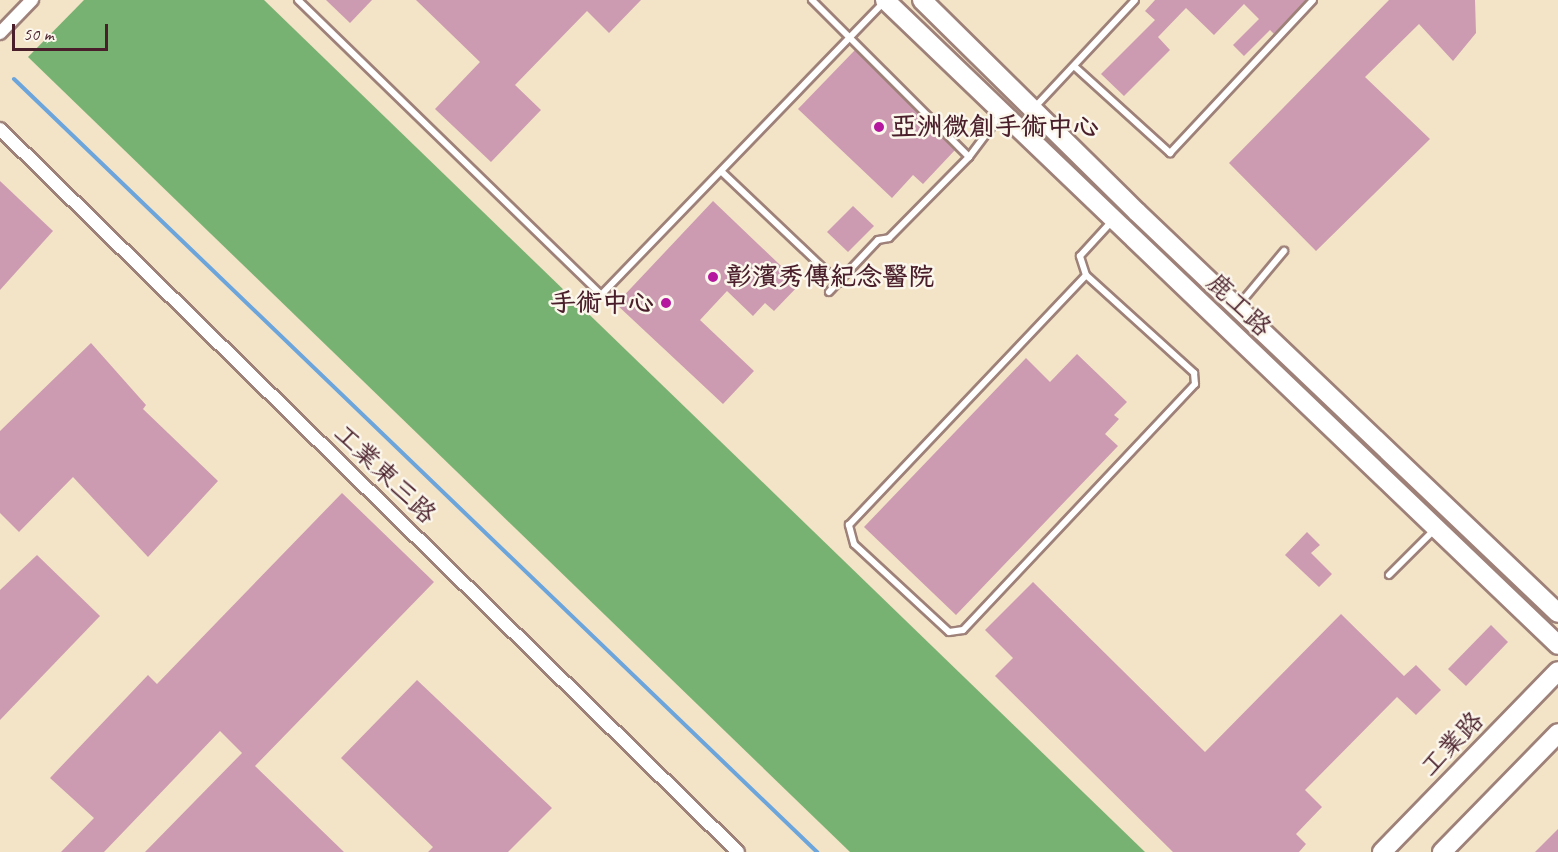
<!DOCTYPE html>
<meta charset="utf-8">
<style>
body{margin:0}
#map{position:relative;width:1558px;height:852px;overflow:hidden;background:#f3e3c7;font-family:Caveat,"LXGW WenKai TC",sans-serif}
div>[style]{position:absolute}
[style*='--x']{left:calc(var(--x)*1px);top:calc(var(--y)*1px);width:calc(var(--w)*1px);rotate:calc(var(--a)*1deg)}
.forest>*{inset:0;background:#78b272}
.stream>*{height:4px;margin:-2px;padding:0 2px;transform-origin:2px;border-radius:2px;background:#6ba5db}
.building>*{inset:0;background:#cc9bb1}
.roads{filter:drop-shadow(2px 0 #9e8179) drop-shadow(-2px 0 #9e8179) drop-shadow(0 2px #9e8179) drop-shadow(0 -2px #9e8179)}
.lane>*{height:6px;margin:-3px;padding:0 3px;transform-origin:3px;border-radius:3px;background:#fff}
.street>*{height:12px;margin:-6px;padding:0 6px;transform-origin:6px;border-radius:6px;background:#fff}
.secondary>*{height:18px;margin:-9px;padding:0 9px;transform-origin:9px;border-radius:9px;background:#fff}
.dots>*{width:16px;height:16px;translate:-50% -50%;box-sizing:border-box;border:3px solid #fbf7ec;border-radius:50%}
span{translate:-50% -50%;white-space:nowrap;text-align:center;line-height:1.15;-webkit-text-stroke:5px #fbf7ec;paint-order:stroke}
.poi-label{font-size:26px;color:#4a1f2b;font-weight:700}
.left{translate:0 -50%;text-align:left}
.right{translate:-100% -50%;text-align:right}
.street-label{font-size:26px;color:#4a1f2b}
.scale{position:absolute;left:12px;top:24px;width:96px;height:27px;box-sizing:border-box;border:3px solid #4a1f2b;border-top:0;padding-left:8px;font-size:18px;line-height:21px;white-space:nowrap;color:#4a1f2b;-webkit-text-stroke:4px #fbf7ec;paint-order:stroke}
</style>
<div id="map">
<div class="forest">
<div style="clip-path:polygon(84px 0,264px 0,1145px 852px,850px 852px,28px 57px)"></div>
</div>
<div class="stream">
<div style="--x:14;--y:79;--w:1115;--a:43.91"></div>
</div>
<div class="building">
<div style="clip-path:polygon(326px 0,372px 0,350px 23px)"></div>
<div style="clip-path:polygon(416px 0,641px 0,609px 33px,587px 11px,515px 85px,541px 110px,491px 162px,435px 109px,480px 62px)"></div>
<div style="clip-path:polygon(1155px 0,1306px 0,1274px 34px,1270px 30px,1244px 56px,1233px 45px,1259px 19px,1244px 4px,1214px 35px,1186px 8px,1158px 37px,1170px 50px,1124px 96px,1101px 74px,1155px 20px,1145px 11px)"></div>
<div style="clip-path:polygon(1389px 0,1475px 0,1476px 33px,1453px 61px,1419px 24px,1365px 77px,1430px 139px,1316px 251px,1229px 163px)"></div>
<div style="clip-path:polygon(855px 50px,955px 150px,923px 184px,913px 175px,892px 198px,798px 109px)"></div>
<div style="clip-path:polygon(0 181px,53px 231px,0 290px)"></div>
<div style="clip-path:polygon(713px 201px,800px 284px,774px 311px,765px 303px,753px 316px,727px 291px,700px 320px,754px 371px,723px 404px,616px 304px)"></div>
<div style="clip-path:polygon(853px 206px,874px 226px,848px 252px,827px 232px)"></div>
<div style="clip-path:polygon(91px 343px,146px 405px,143px 409px,218px 481px,148px 557px,73px 477px,19px 532px,0 513px,0 431px)"></div>
<div style="clip-path:polygon(1077px 354px,1127px 402px,1114px 415px,1119px 419px,1105px 434px,1118px 446px,956px 615px,864px 527px,1026px 358px,1050px 382px)"></div>
<div style="clip-path:polygon(342px 493px,434px 582px,255px 766px,344px 852px,145px 852px,242px 753px,220px 731px,104px 852px,61px 852px,94px 818px,50px 778px,148px 675px,157px 684px)"></div>
<div style="clip-path:polygon(1307px 532px,1320px 545px,1311px 553px,1332px 574px,1319px 587px,1285px 555px)"></div>
<div style="clip-path:polygon(37px 555px,100px 616px,0 720px,0 590px)"></div>
<div style="clip-path:polygon(1033px 582px,1205px 752px,1341px 614px,1404px 676px,1416px 665px,1441px 690px,1416px 715px,1397px 697px,1305px 790px,1322px 807px,1296px 834px,1306px 844px,1299px 852px,1173px 852px,995px 676px,1013px 658px,985px 630px)"></div>
<div style="clip-path:polygon(1491px 625px,1508px 642px,1466px 686px,1448px 669px)"></div>
<div style="clip-path:polygon(417px 680px,552px 808px,508px 852px,428px 852px,433px 847px,341px 758px)"></div>
<div style="clip-path:polygon(1558px 829px,1558px 852px,1535px 852px)"></div>
</div>
<div class="roads">
<div class="lane">
<div style="--x:298;--y:0;--w:423;--a:44.2"></div>
<div style="--x:601;--y:295;--w:407;--a:-46"></div>
<div style="--x:812;--y:0;--w:222;--a:45"></div>
<div style="--x:1074;--y:66;--w:130;--a:42.2"></div>
<div style="--x:1170;--y:153;--w:209;--a:-46.9"></div>
<div style="--x:1035;--y:107;--w:146;--a:-46.9"></div>
<div style="--x:722;--y:172;--w:161;--a:43.5"></div>
<div style="--x:1086;--y:275;--w:146;--a:42.2"></div>
<div style="--x:1194;--y:373;--w:11;--a:85"></div>
<div style="--x:1195;--y:384;--w:338;--a:133.3"></div>
<div style="--x:963;--y:630;--w:14;--a:172"></div>
<div style="--x:949;--y:632;--w:129;--a:-137.2"></div>
<div style="--x:854;--y:544;--w:20;--a:-105"></div>
<div style="--x:849;--y:525;--w:344;--a:-46.5"></div>
<div style="--x:1086;--y:275;--w:20;--a:-108"></div>
<div style="--x:1080;--y:256;--w:49;--a:-47.5"></div>
<div style="--x:829;--y:292;--w:71;--a:-46.7"></div>
<div style="--x:878;--y:240;--w:11;--a:-10"></div>
<div style="--x:889;--y:238;--w:114;--a:-45.4"></div>
<div style="--x:969;--y:157;--w:55;--a:-53.1"></div>
<div style="--x:1238;--y:306;--w:72;--a:-50.1"></div>
<div style="--x:1389;--y:575;--w:65;--a:-45"></div>
</div>
<div class="street">
<div style="--x:0;--y:33;--w:46;--a:-45.9"></div>
<div style="--x:0;--y:129;--w:1033;--a:44.41"></div>
</div>
<div class="secondary">
<div style="--x:885;--y:0;--w:932;--a:43.78"></div>
<div style="--x:922;--y:0;--w:302;--a:44.6"></div>
<div style="--x:1137;--y:212;--w:581;--a:43.61"></div>
<div style="--x:1382;--y:852;--w:252;--a:-45.8"></div>
<div style="--x:1442;--y:852;--w:166;--a:-45.7"></div>
</div>
</div>
<div class="dots">
<div style="left:879px;top:127px;background:#b5179e"></div>
<div style="left:713px;top:277px;background:#b5179e"></div>
<div style="left:666px;top:303px;background:#b5179e"></div>
</div>
<div class="poi-label">
<span class="left" style="left:891px;top:127px">亞洲微創手術中心</span>
<span class="left" style="left:726px;top:277px">彰濱秀傳紀念醫院</span>
<span class="right" style="left:654px;top:303px">手術中心</span>
</div>
<div class="street-label">
<span style="left:1239px;top:305px;rotate:44deg">鹿工路</span>
<span style="left:385px;top:474px;rotate:44deg">工業東三路</span>
<span style="left:1452px;top:744px;rotate:-46deg">工業路</span>
</div>
<div class="scale">50 m</div>
</div>
